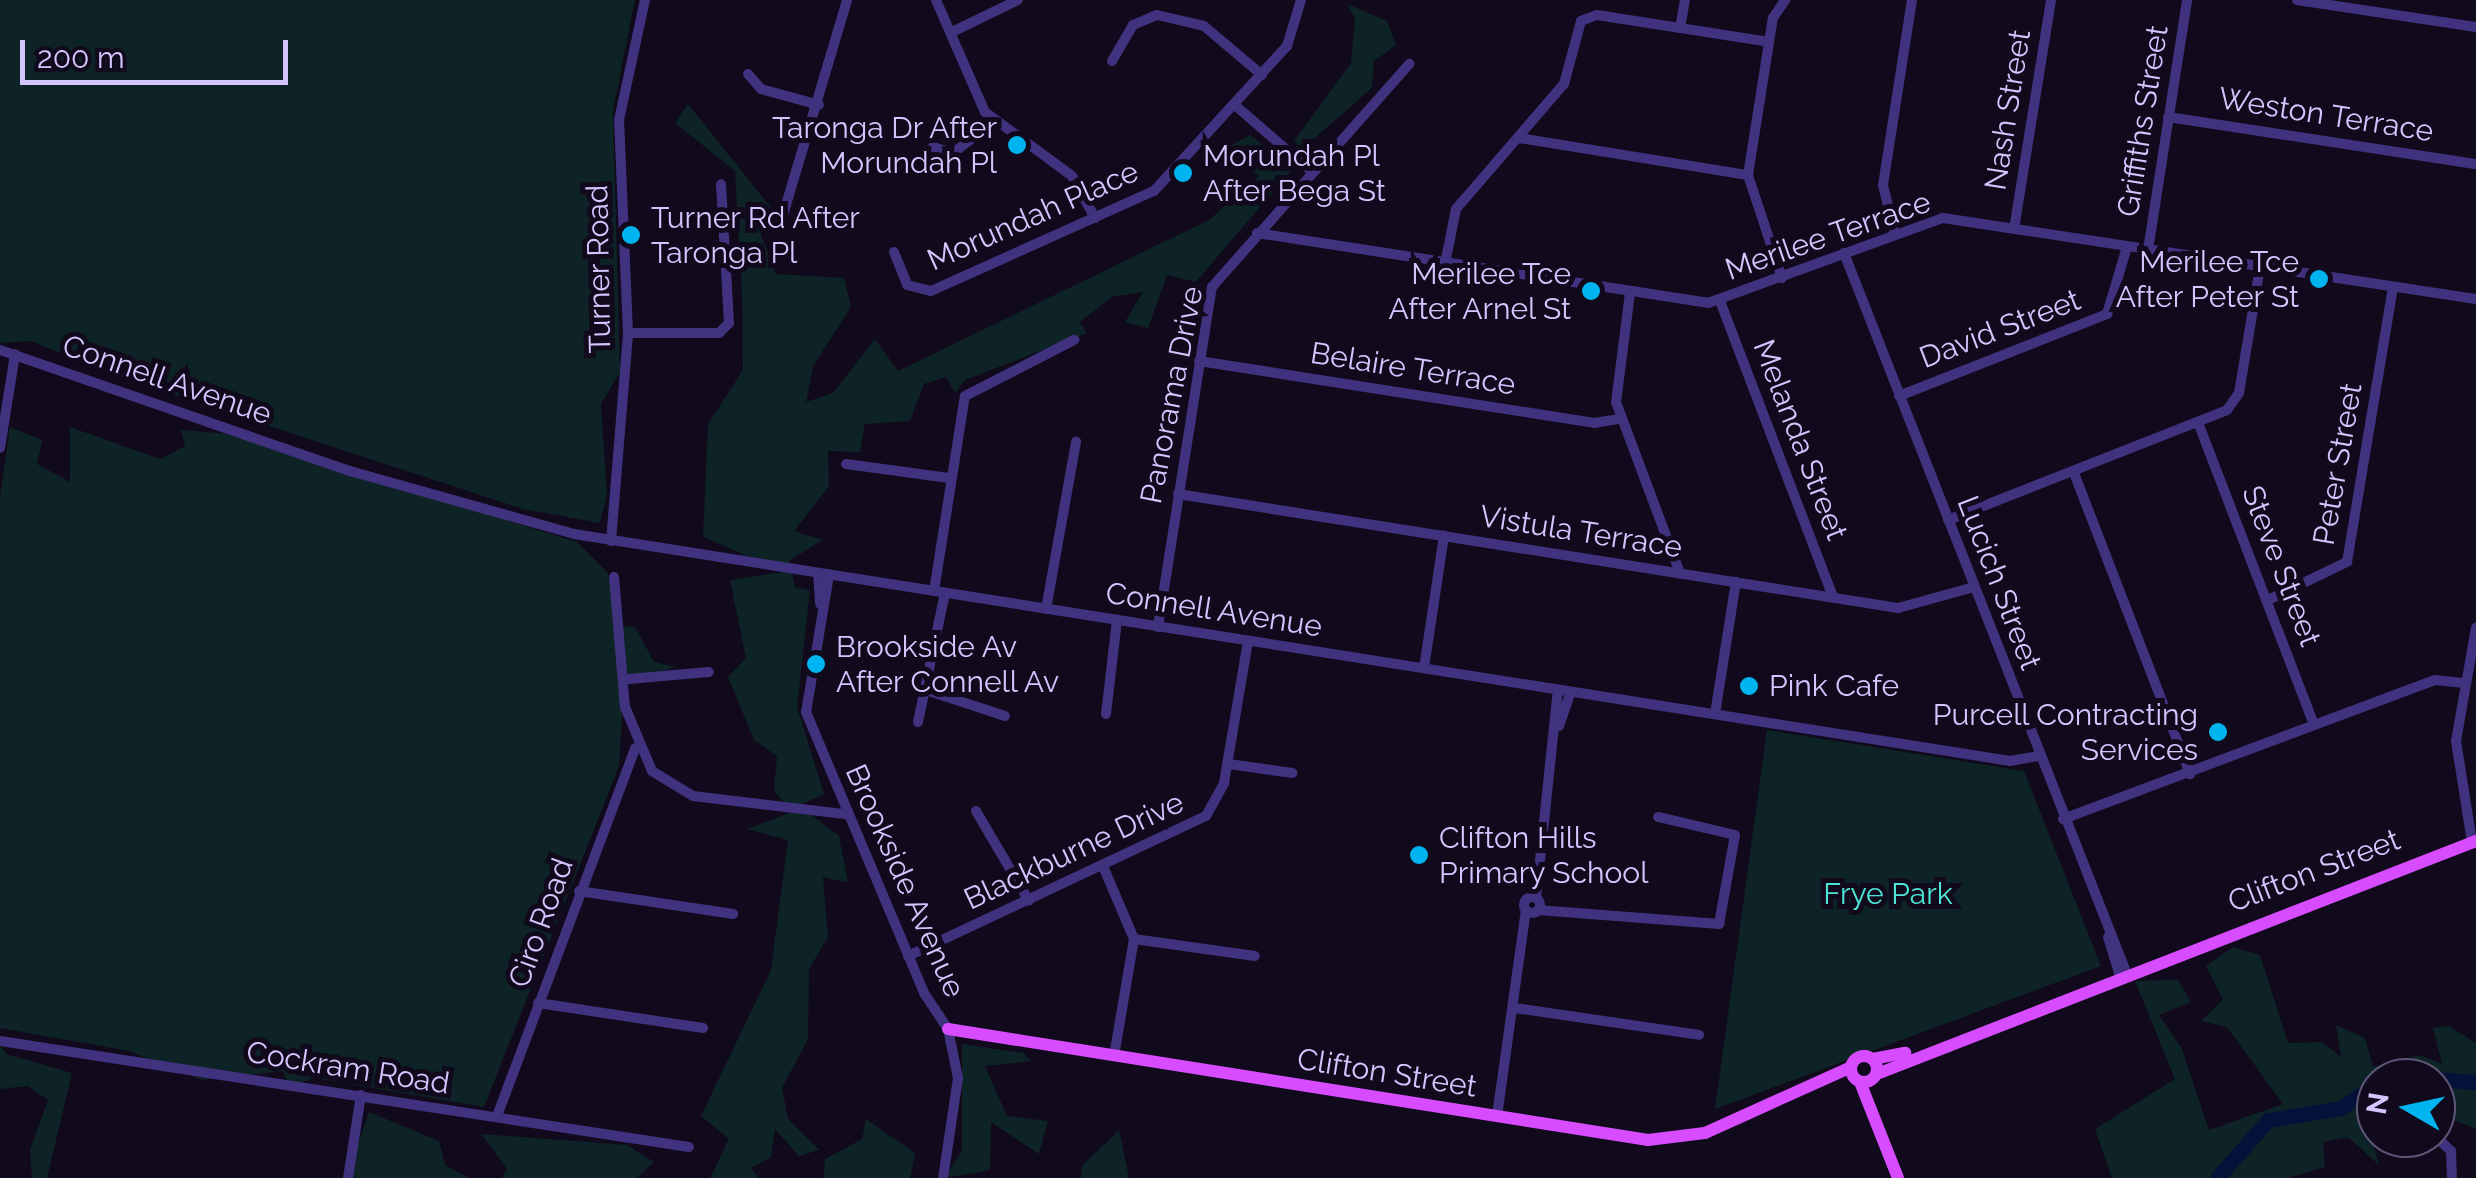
<!DOCTYPE html>
<style>
body{margin:0}
#map{position:relative;width:2476px;height:1178px;overflow:hidden;background:#100a1c;font-family:Raleway,sans-serif}
div>[style]{position:absolute}
[style*='--x']{left:calc(var(--x)*1px);top:calc(var(--y)*1px);width:calc(var(--w)*1px);rotate:calc(var(--a)*1deg)}
.green>*{inset:0;background:#0d2326}
.river>*{height:15px;margin:-7.5px;padding:0 7.5px;transform-origin:7.5px;border-radius:7.5px;background:#061139}
.minor>*{height:10px;margin:-5px;padding:0 5px;transform-origin:5px;border-radius:5px;background:#40327e}
.minor>.ring{margin:-5px;padding:0;box-sizing:content-box;background:none;border:10px solid #40327e;border-radius:50%}
.major>*{height:12px;margin:-6px;padding:0 6px;transform-origin:6px;border-radius:6px;background:#d74cff}
.major>.ring{margin:-6px;padding:0;box-sizing:content-box;background:none;border:12px solid #d74cff;border-radius:50%}
.dots>*{width:28px;height:28px;translate:-50% -50%;box-sizing:border-box;border:5px solid #100a1c;border-radius:50%}
span{translate:-50% -50%;white-space:nowrap;text-align:center;line-height:1.15;-webkit-text-stroke:10px #100a1c;paint-order:stroke}
.street-label{font-size:30px;color:#d4c5ff}
.poi-label{font-size:30px;color:#d4c5ff}
.right{translate:-100% -50%;text-align:right}
.left{translate:0 -50%;text-align:left}
.park-label{font-size:30px;color:#4ce4d4}
.north{position:absolute;left:2356px;top:1058px;width:100px;height:100px;box-sizing:border-box;background:#100a1c;border:2px solid #5e5577;border-radius:50%;rotate:279deg;font-size:28px;font-weight:700;line-height:40px;text-align:center;color:#d4c5ff}
.north::after{content:'';display:block;margin:auto;width:35px;height:45px;background:#00b4f0;clip-path:polygon(50% 0,100% 100%,50% 72%,0 100%)}
.scale{position:absolute;left:20px;top:40px;width:268px;height:45px;box-sizing:border-box;border:5px solid #d4c5ff;border-top:0;padding-left:12px;font-size:30px;line-height:35px;white-space:nowrap;color:#d4c5ff;-webkit-text-stroke:8px #100a1c;paint-order:stroke}
</style>
<div id="map">
<div class="green">
<div style="clip-path:polygon(0 0,635px 0,613px 110px,620px 372px,601px 404px,607px 494px,600px 523px,523px 509px,153px 388px,142px 366px,122px 378px,31px 341px,0 343px)"></div>
<div style="clip-path:polygon(1347px 4px,1387px 21px,1396px 45px,1374px 61px,1372px 88px,1302px 149px,1294px 141px,1351px 63px,1355px 19px)"></div>
<div style="clip-path:polygon(688px 104px,776px 214px,761px 235px,776px 274px,844px 278px,851px 307px,813px 366px,806px 402px,833px 393px,875px 339px,898px 371px,1209px 220px,1259px 176px,1223px 150px,1250px 135px,1293px 168px,1196px 282px,1167px 275px,1148px 328px,1125px 322px,1143px 292px,1112px 297px,1080px 322px,1087px 333px,965px 380px,955px 393px,946px 377px,924px 384px,910px 421px,865px 424px,860px 452px,828px 451px,829px 486px,794px 531px,822px 540px,789px 561px,795px 587px,810px 590px,797px 707px,824px 794px,799px 805px,839px 836px,848px 883px,823px 877px,828px 937px,809px 969px,808px 1039px,782px 1088px,788px 1119px,819px 1150px,799px 1156px,775px 1129px,771px 1157px,751px 1168px,759px 1178px,710px 1178px,729px 1139px,701px 1116px,771px 970px,788px 840px,747px 829px,792px 812px,774px 791px,777px 756px,754px 740px,728px 677px,746px 658px,730px 580px,784px 572px,703px 537px,708px 424px,743px 370px,742px 294px,735px 171px,675px 123px)"></div>
<div style="clip-path:polygon(10px 427px,42px 440px,37px 464px,70px 482px,70px 427px,160px 459px,185px 446px,181px 430px,228px 434px,577px 542px,608px 573px,616px 626px,635px 627px,654px 662px,675px 667px,624px 683px,619px 766px,484px 1107px,315px 1078px,289px 1087px,283px 1071px,202px 1080px,129px 1051px,0 1028px,0 498px)"></div>
<div style="clip-path:polygon(1767px 730px,2024px 771px,2101px 966px,1715px 1109px)"></div>
<div style="clip-path:polygon(2233px 947px,2260px 955px,2288px 1043px,2322px 1042px,2341px 1057px,2336px 1025px,2365px 1038px,2373px 1067px,2420px 1055px,2442px 1064px,2433px 1028px,2449px 1026px,2476px 1043px,2476px 1129px,2436px 1113px,2436px 1078px,2376px 1078px,2376px 1138px,2424px 1138px,2413px 1156px,2374px 1147px,2379px 1165px,2348px 1137px,2323px 1142px,2325px 1167px,2287px 1178px,2112px 1178px,2095px 1129px,2175px 1079px,2135px 981px,2178px 980px,2191px 1002px,2159px 1015px,2182px 1049px,2209px 1130px,2283px 1104px,2227px 1027px,2201px 1021px,2223px 1000px,2206px 966px)"></div>
<div style="clip-path:polygon(0 1043px,6px 1054px,72px 1073px,47px 1178px,32px 1178px,30px 1150px,48px 1100px,28px 1086px,0 1089px)"></div>
<div style="clip-path:polygon(962px 1044px,1024px 1053px,1031px 1061px,985px 1066px,1007px 1116px,1048px 1121px,1039px 1154px,991px 1122px,990px 1170px,945px 1178px,962px 1150px)"></div>
<div style="clip-path:polygon(369px 1112px,439px 1141px,445px 1165px,469px 1178px,346px 1178px)"></div>
<div style="clip-path:polygon(866px 1119px,915px 1153px,910px 1178px,823px 1178px,825px 1159px,862px 1139px)"></div>
<div style="clip-path:polygon(1119px 1130px,1129px 1178px,1081px 1178px,1082px 1166px)"></div>
<div style="clip-path:polygon(481px 1134px,627px 1145px,654px 1162px,637px 1178px,502px 1178px,507px 1169px)"></div>
</div>
<div class="river">
<div style="--x:2396;--y:1078;--w:24;--a:0"></div>
<div style="--x:2436;--y:1079;--w:40;--a:4.3"></div>
<div style="--x:2217;--y:1178;--w:77;--a:-48.7"></div>
<div style="--x:2268;--y:1120;--w:74;--a:-9.3"></div>
<div style="--x:2341;--y:1108;--w:42;--a:-34.4"></div>
</div>
<div class="minor">
<div style="--x:936;--y:0;--w:122;--a:66.4"></div>
<div style="--x:985;--y:112;--w:108;--a:36.3"></div>
<div style="--x:1072;--y:176;--w:48;--a:61.3"></div>
<div style="--x:2297;--y:0;--w:181;--a:8.6"></div>
<div style="--x:1680;--y:28;--w:28;--a:-80"></div>
<div style="--x:952;--y:32;--w:73;--a:-25.9"></div>
<div style="--x:1112;--y:61;--w:42;--a:-59.7"></div>
<div style="--x:1133;--y:25;--w:26;--a:-23"></div>
<div style="--x:1157;--y:15;--w:48;--a:13.2"></div>
<div style="--x:1204;--y:26;--w:76;--a:40.2"></div>
<div style="--x:748;--y:74;--w:20;--a:49"></div>
<div style="--x:761;--y:89;--w:60;--a:15.4"></div>
<div style="--x:1236;--y:106;--w:99;--a:40.9"></div>
<div style="--x:2168;--y:117;--w:312;--a:8.7"></div>
<div style="--x:1519;--y:138;--w:232;--a:9.2"></div>
<div style="--x:933;--y:147;--w:21;--a:17"></div>
<div style="--x:953;--y:153;--w:51;--a:-37.8"></div>
<div style="--x:783;--y:215;--w:224;--a:-73.4"></div>
<div style="--x:2014;--y:229;--w:232;--a:-80.8"></div>
<div style="--x:1257;--y:233;--w:456;--a:8.8"></div>
<div style="--x:1708;--y:303;--w:250;--a:-19.9"></div>
<div style="--x:1943;--y:218;--w:539;--a:8.64"></div>
<div style="--x:1895;--y:234;--w:50;--a:-103.8"></div>
<div style="--x:1883;--y:185;--w:187;--a:-81.1"></div>
<div style="--x:2148;--y:250;--w:253;--a:-81.1"></div>
<div style="--x:894;--y:252;--w:35;--a:68"></div>
<div style="--x:907;--y:285;--w:25;--a:14"></div>
<div style="--x:931;--y:291;--w:244;--a:-24.2"></div>
<div style="--x:1154;--y:191;--w:197;--a:-47.5"></div>
<div style="--x:1287;--y:46;--w:48;--a:-73.1"></div>
<div style="--x:1844;--y:253;--w:772;--a:68.58"></div>
<div style="--x:1445;--y:264;--w:56;--a:-78.7"></div>
<div style="--x:1456;--y:209;--w:165;--a:-49.2"></div>
<div style="--x:1564;--y:84;--w:65;--a:-74.9"></div>
<div style="--x:1581;--y:21;--w:17;--a:-21"></div>
<div style="--x:1597;--y:15;--w:174;--a:8.9"></div>
<div style="--x:1782;--y:278;--w:108;--a:-108.3"></div>
<div style="--x:1748;--y:175;--w:159;--a:-81"></div>
<div style="--x:1773;--y:18;--w:22;--a:-56"></div>
<div style="--x:1630;--y:293;--w:110;--a:97.3"></div>
<div style="--x:1616;--y:402;--w:183;--a:69.5"></div>
<div style="--x:1720;--y:301;--w:317;--a:69.1"></div>
<div style="--x:628;--y:333;--w:91;--a:0"></div>
<div style="--x:719;--y:333;--w:14;--a:-45"></div>
<div style="--x:729;--y:323;--w:139;--a:-93.3"></div>
<div style="--x:0;--y:350;--w:370;--a:19.1"></div>
<div style="--x:350;--y:471;--w:233;--a:15.7"></div>
<div style="--x:574;--y:534;--w:1454;--a:8.98"></div>
<div style="--x:2010;--y:761;--w:29;--a:-10"></div>
<div style="--x:1199;--y:361;--w:400;--a:8.9"></div>
<div style="--x:1594;--y:423;--w:26;--a:-9"></div>
<div style="--x:1899;--y:396;--w:224;--a:-21.5"></div>
<div style="--x:2107;--y:314;--w:70;--a:-73.4"></div>
<div style="--x:2199;--y:425;--w:321;--a:69"></div>
<div style="--x:0;--y:448;--w:95;--a:-80.9"></div>
<div style="--x:846;--y:464;--w:104;--a:7.7"></div>
<div style="--x:2074;--y:473;--w:323;--a:68.9"></div>
<div style="--x:1178;--y:494;--w:729;--a:9"></div>
<div style="--x:1898;--y:608;--w:79;--a:-15.4"></div>
<div style="--x:1948;--y:520;--w:300;--a:-21.5"></div>
<div style="--x:2227;--y:410;--w:21;--a:-55"></div>
<div style="--x:2239;--y:393;--w:128;--a:-80.5"></div>
<div style="--x:611;--y:541;--w:209;--a:-85.3"></div>
<div style="--x:628;--y:333;--w:213;--a:-92.4"></div>
<div style="--x:619;--y:120;--w:123;--a:-77.8"></div>
<div style="--x:818;--y:573;--w:31;--a:86"></div>
<div style="--x:829;--y:575;--w:139;--a:99.5"></div>
<div style="--x:806;--y:712;--w:305;--a:67.2"></div>
<div style="--x:924;--y:993;--w:43;--a:56.3"></div>
<div style="--x:948;--y:1029;--w:50;--a:78.5"></div>
<div style="--x:958;--y:1078;--w:101;--a:98.5"></div>
<div style="--x:614;--y:577;--w:130;--a:85.2"></div>
<div style="--x:625;--y:707;--w:69;--a:67.1"></div>
<div style="--x:652;--y:771;--w:48;--a:31.4"></div>
<div style="--x:693;--y:796;--w:153;--a:6.8"></div>
<div style="--x:934;--y:591;--w:197;--a:-81"></div>
<div style="--x:965;--y:396;--w:123;--a:-27.2"></div>
<div style="--x:2268;--y:600;--w:88;--a:-25.7"></div>
<div style="--x:2347;--y:562;--w:279;--a:-80.5"></div>
<div style="--x:1046;--y:609;--w:170;--a:-79.8"></div>
<div style="--x:1158;--y:627;--w:344;--a:-81"></div>
<div style="--x:1212;--y:287;--w:298;--a:-48.5"></div>
<div style="--x:1424;--y:668;--w:134;--a:-81.4"></div>
<div style="--x:629;--y:679;--w:80;--a:-5"></div>
<div style="--x:929;--y:691;--w:80;--a:18.2"></div>
<div style="--x:1106;--y:714;--w:95;--a:-83.3"></div>
<div style="--x:1715;--y:714;--w:134;--a:-81"></div>
<div style="--x:918;--y:722;--w:132;--a:-78.2"></div>
<div style="--x:1559;--y:726;--w:36;--a:-71"></div>
<div style="--x:1229;--y:764;--w:64;--a:8.1"></div>
<div style="--x:976;--y:811;--w:104;--a:59.5"></div>
<div style="--x:2063;--y:819;--w:397;--a:-20.5"></div>
<div style="--x:2435;--y:680;--w:30;--a:6"></div>
<div style="--x:2472;--y:842;--w:102;--a:-99"></div>
<div style="--x:2456;--y:741;--w:115;--a:-80"></div>
<div style="--x:1103;--y:866;--w:79;--a:67"></div>
<div style="--x:1134;--y:939;--w:119;--a:99.7"></div>
<div style="--x:579;--y:891;--w:156;--a:8.5"></div>
<div class="ring" style="left:1524px;top:897px;width:6px;height:6px"></div>
<div style="--x:1536;--y:898;--w:209;--a:-84"></div>
<div style="--x:1538;--y:910;--w:182;--a:4.4"></div>
<div style="--x:1719;--y:924;--w:90;--a:-79.8"></div>
<div style="--x:1735;--y:835;--w:79;--a:-166.8"></div>
<div style="--x:2108;--y:937;--w:39;--a:73"></div>
<div style="--x:1134;--y:939;--w:122;--a:8"></div>
<div style="--x:908;--y:956;--w:329;--a:-25.2"></div>
<div style="--x:1206;--y:816;--w:38;--a:-61"></div>
<div style="--x:1224;--y:783;--w:144;--a:-80.4"></div>
<div style="--x:538;--y:1003;--w:167;--a:8.6"></div>
<div style="--x:1515;--y:1008;--w:186;--a:8.3"></div>
<div style="--x:0;--y:1041;--w:697;--a:8.75"></div>
<div style="--x:497;--y:1116;--w:393;--a:-69.4"></div>
<div style="--x:1497;--y:1116;--w:208;--a:-82"></div>
<div style="--x:2436;--y:1137;--w:21;--a:43"></div>
<div style="--x:2451;--y:1151;--w:27;--a:88"></div>
<div style="--x:348;--y:1178;--w:84;--a:-81.1"></div>
</div>
<div class="major">
<div style="--x:948;--y:1029;--w:709;--a:9.01"></div>
<div style="--x:1648;--y:1140;--w:57;--a:-7"></div>
<div style="--x:1705;--y:1133;--w:160;--a:-24.3"></div>
<div class="ring" style="left:1851px;top:1056px;width:14px;height:14px"></div>
<div style="--x:1873;--y:1059;--w:33;--a:-11"></div>
<div style="--x:1877;--y:1074;--w:643;--a:-21.26"></div>
<div style="--x:1860;--y:1082;--w:103;--a:68.4"></div>
</div>
<div class="dots">
<div style="left:1017px;top:145px;background:#00b4f0"></div>
<div style="left:1183px;top:173px;background:#00b4f0"></div>
<div style="left:631px;top:235px;background:#00b4f0"></div>
<div style="left:2319px;top:279px;background:#00b4f0"></div>
<div style="left:1591px;top:291px;background:#00b4f0"></div>
<div style="left:816px;top:664px;background:#00b4f0"></div>
<div style="left:1749px;top:686px;background:#00b4f0"></div>
<div style="left:2218px;top:732px;background:#00b4f0"></div>
<div style="left:1419px;top:855px;background:#00b4f0"></div>
</div>
<div class="street-label">
<span style="left:2008px;top:110px;rotate:-81deg">Nash Street</span>
<span style="left:2326px;top:115px;rotate:9deg">Weston Terrace</span>
<span style="left:2143px;top:121px;rotate:-81deg">Griffiths Street</span>
<span style="left:1033px;top:216px;rotate:-24deg">Morundah Place</span>
<span style="left:1828px;top:236px;rotate:-19deg">Merilee Terrace</span>
<span style="left:599px;top:269px;rotate:-91deg">Turner Road</span>
<span style="left:2000px;top:329px;rotate:-21deg">David Street</span>
<span style="left:1413px;top:369px;rotate:9deg">Belaire Terrace</span>
<span style="left:167px;top:380px;rotate:19deg">Connell Avenue</span>
<span style="left:1172px;top:395px;rotate:-79deg">Panorama Drive</span>
<span style="left:1800px;top:440px;rotate:69deg">Melanda Street</span>
<span style="left:2338px;top:464px;rotate:-80deg">Peter Street</span>
<span style="left:1581px;top:532px;rotate:9deg">Vistula Terrace</span>
<span style="left:2281px;top:566px;rotate:69deg">Steve Street</span>
<span style="left:1999px;top:583px;rotate:69deg">Lucich Street</span>
<span style="left:1214px;top:610px;rotate:9deg">Connell Avenue</span>
<span style="left:1074px;top:851px;rotate:-25deg">Blackburne Drive</span>
<span style="left:2314px;top:871px;rotate:-21deg">Clifton Street</span>
<span style="left:905px;top:881px;rotate:66deg">Brookside Avenue</span>
<span style="left:541px;top:923px;rotate:-70deg">Ciro Road</span>
<span style="left:348px;top:1068px;rotate:9deg">Cockram Road</span>
<span style="left:1387px;top:1073px;rotate:9deg">Clifton Street</span>
</div>
<div class="poi-label">
<span class="right" style="left:997px;top:145px">Taronga Dr After<br>Morundah Pl</span>
<span class="left" style="left:1203px;top:173px">Morundah Pl<br>After Bega St</span>
<span class="left" style="left:651px;top:235px">Turner Rd After<br>Taronga Pl</span>
<span class="right" style="left:2299px;top:279px">Merilee Tce<br>After Peter St</span>
<span class="right" style="left:1571px;top:291px">Merilee Tce<br>After Arnel St</span>
<span class="left" style="left:836px;top:664px">Brookside Av<br>After Connell Av</span>
<span class="left" style="left:1769px;top:686px">Pink Cafe</span>
<span class="right" style="left:2198px;top:732px">Purcell Contracting<br>Services</span>
<span class="left" style="left:1439px;top:855px">Clifton Hills<br>Primary School</span>
</div>
<div class="park-label">
<span style="left:1888px;top:894px">Frye Park</span>
</div>
<div class="north">N</div>
<div class="scale">200 m</div>
</div>
